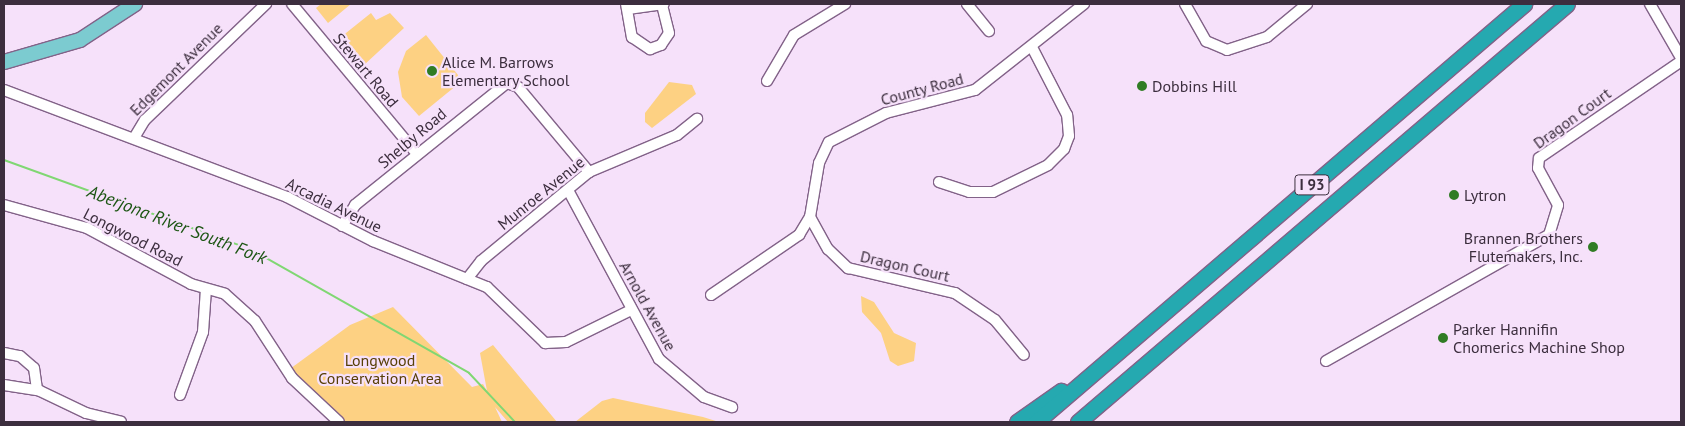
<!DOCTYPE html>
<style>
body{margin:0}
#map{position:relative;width:1685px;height:426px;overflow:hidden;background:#f6e1fa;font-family:"PT Sans",sans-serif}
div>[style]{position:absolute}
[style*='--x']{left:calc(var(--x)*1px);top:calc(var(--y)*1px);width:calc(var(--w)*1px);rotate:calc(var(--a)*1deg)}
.green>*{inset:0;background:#fdd183}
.stream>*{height:2px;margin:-1px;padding:0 1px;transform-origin:1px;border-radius:1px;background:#80d773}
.roads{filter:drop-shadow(1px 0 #826288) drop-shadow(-1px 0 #826288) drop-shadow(0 1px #826288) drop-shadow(0 -1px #826288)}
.minor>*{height:10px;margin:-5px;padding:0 5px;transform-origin:5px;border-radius:5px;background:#fff}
.major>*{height:14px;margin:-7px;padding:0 7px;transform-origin:7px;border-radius:7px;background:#7ccbd0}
.highway>*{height:15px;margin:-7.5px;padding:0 7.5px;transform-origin:7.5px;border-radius:7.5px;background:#25a9b0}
.dots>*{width:14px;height:14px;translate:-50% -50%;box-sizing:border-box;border:2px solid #f6e1fa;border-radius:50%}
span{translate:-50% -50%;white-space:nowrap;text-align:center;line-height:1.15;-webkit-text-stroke:4.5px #f6e1fa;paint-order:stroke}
.shield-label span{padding:1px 4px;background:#f6e1fa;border:1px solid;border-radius:4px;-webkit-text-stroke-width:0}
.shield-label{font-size:15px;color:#3c2e3e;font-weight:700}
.poi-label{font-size:16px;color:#3c2e3e}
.left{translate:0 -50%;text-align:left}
.right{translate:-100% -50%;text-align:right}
.street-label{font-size:16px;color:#3c2e3e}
.park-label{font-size:16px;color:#583f07}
.water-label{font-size:18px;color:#1d5614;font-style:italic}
.frame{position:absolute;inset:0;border:5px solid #3c2e3e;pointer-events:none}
</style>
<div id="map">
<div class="green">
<div style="clip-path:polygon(321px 4px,351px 4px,328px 23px,316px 8px)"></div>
<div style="clip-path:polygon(371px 13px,376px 20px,390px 13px,404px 28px,364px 65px,341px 37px)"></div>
<div style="clip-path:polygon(426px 35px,458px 75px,457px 85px,419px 116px,402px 97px,398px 72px,406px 51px)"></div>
<div style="clip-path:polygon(669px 82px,692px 85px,696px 94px,652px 128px,645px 122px,645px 113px)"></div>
<div style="clip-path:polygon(861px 296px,874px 302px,894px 333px,916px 343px,914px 361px,898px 366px,890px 361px,881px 333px,862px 312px)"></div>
<div style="clip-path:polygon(393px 307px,472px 387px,483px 384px,487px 391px,480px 353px,493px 345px,557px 422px,508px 422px,495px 407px,502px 422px,335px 422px,283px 374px,350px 325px)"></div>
<div style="clip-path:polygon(613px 398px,703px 417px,719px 422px,575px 422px,602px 401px)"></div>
</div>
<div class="stream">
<div style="--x:4;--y:160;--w:264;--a:19.9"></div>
<div style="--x:252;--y:250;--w:249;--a:29.5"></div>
<div style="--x:469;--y:373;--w:67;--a:46.8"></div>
</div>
<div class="roads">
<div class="minor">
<div style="--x:292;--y:4;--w:195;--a:50.2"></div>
<div style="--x:626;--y:4;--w:34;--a:80"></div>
<div style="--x:632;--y:37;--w:22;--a:34"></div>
<div style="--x:650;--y:49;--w:12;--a:-20"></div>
<div style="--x:661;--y:45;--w:14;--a:-56"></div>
<div style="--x:669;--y:33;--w:29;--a:-104"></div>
<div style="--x:967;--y:4;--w:35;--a:51"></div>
<div style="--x:1185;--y:4;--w:43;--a:60.4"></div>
<div style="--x:1206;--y:41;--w:23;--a:23"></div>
<div style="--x:1227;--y:50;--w:42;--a:-18"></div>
<div style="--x:1267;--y:37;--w:52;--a:-39.5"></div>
<div style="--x:1650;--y:4;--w:62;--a:60.1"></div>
<div style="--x:628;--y:9;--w:36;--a:-8"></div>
<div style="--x:767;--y:81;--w:53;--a:-59.6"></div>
<div style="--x:794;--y:35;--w:60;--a:-31.3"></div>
<div style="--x:4;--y:90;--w:303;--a:20.7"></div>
<div style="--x:287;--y:197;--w:97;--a:27.1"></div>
<div style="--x:373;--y:241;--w:123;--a:22"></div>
<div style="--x:487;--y:287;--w:81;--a:44"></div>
<div style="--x:545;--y:343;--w:21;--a:-3"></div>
<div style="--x:566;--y:342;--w:72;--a:-26.2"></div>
<div style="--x:134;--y:138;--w:21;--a:-59"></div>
<div style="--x:145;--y:120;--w:168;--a:-43.8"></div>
<div style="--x:939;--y:182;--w:32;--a:18"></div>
<div style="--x:969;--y:192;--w:24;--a:0"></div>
<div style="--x:993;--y:192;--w:61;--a:-26.1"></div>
<div style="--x:1048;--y:165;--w:23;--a:-45"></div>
<div style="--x:1064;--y:149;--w:14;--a:-69"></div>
<div style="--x:1069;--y:136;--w:21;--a:-95"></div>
<div style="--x:1067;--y:115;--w:74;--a:-117.3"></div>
<div style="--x:568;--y:190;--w:192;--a:61.7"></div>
<div style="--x:659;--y:359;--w:59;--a:40.2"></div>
<div style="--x:704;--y:397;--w:30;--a:20"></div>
<div style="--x:4;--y:205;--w:86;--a:15.5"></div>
<div style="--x:87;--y:228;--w:118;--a:28.3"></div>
<div style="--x:191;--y:284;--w:35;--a:16"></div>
<div style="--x:225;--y:294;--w:40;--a:42"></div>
<div style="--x:255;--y:321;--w:68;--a:57"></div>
<div style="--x:292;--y:378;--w:64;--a:43.1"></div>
<div style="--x:810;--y:217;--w:37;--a:61"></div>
<div style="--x:828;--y:249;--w:28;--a:44"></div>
<div style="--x:848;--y:268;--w:110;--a:13.2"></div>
<div style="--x:955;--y:293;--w:48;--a:34"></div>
<div style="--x:995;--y:320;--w:45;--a:50.4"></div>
<div style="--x:342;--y:226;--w:25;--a:-58"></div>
<div style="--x:355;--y:205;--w:195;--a:-38.8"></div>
<div style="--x:507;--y:83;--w:12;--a:20"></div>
<div style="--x:518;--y:87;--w:111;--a:50.1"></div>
<div style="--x:467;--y:279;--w:23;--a:-52"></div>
<div style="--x:481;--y:261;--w:140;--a:-39.5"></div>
<div style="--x:589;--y:172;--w:95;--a:-22.8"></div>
<div style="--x:677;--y:135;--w:26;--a:-39"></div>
<div style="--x:711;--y:295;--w:107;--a:-34.3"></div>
<div style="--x:799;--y:235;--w:21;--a:-59"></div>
<div style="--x:810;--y:217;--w:55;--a:-80.5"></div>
<div style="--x:819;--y:163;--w:23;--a:-65"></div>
<div style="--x:829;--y:142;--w:64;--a:-27"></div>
<div style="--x:886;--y:113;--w:92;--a:-14.5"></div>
<div style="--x:975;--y:90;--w:139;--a:-38.3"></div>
<div style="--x:4;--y:353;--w:16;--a:11"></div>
<div style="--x:20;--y:356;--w:18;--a:41"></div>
<div style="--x:34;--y:368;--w:22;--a:82"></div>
<div style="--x:1326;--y:361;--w:256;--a:-29.5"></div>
<div style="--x:1549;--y:235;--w:31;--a:-73"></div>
<div style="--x:1558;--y:205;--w:42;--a:-118.4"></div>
<div style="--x:1538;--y:168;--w:10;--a:-84"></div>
<div style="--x:1539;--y:158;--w:172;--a:-34.3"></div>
<div style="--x:4;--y:385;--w:36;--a:9"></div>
<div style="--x:40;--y:391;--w:51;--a:25.6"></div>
<div style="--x:86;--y:413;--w:36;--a:14"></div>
<div style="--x:180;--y:395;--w:67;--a:-69.9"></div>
<div style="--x:203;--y:332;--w:43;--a:-86"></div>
</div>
<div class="major">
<div style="--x:4;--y:62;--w:79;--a:-16.1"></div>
<div style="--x:80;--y:40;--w:66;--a:-33.2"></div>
</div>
<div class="highway">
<div style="--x:1017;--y:422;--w:54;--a:-35.2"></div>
<div style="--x:1036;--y:422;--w:643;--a:-40.58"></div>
<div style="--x:1078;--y:422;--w:643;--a:-40.52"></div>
</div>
</div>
<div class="dots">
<div style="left:432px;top:71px;background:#307c24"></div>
<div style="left:1142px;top:86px;background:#307c24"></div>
<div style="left:1454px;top:195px;background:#307c24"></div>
<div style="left:1593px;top:247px;background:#307c24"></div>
<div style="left:1443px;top:338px;background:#307c24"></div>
</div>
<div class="shield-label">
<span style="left:1312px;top:185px">I 93</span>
</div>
<div class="poi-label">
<span class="left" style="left:442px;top:71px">Alice M. Barrows<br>Elementary School</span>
<span class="left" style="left:1152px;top:86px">Dobbins Hill</span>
<span class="left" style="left:1464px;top:195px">Lytron</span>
<span class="right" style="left:1583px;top:247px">Brannen Brothers<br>Flutemakers, Inc.</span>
<span class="left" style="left:1453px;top:338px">Parker Hannifin<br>Chomerics Machine Shop</span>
</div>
<div class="street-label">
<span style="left:176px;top:69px;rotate:-45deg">Edgemont Avenue</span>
<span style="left:366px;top:70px;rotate:50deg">Stewart Road</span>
<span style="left:922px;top:89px;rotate:-15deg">County Road</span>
<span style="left:1572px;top:118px;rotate:-36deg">Dragon Court</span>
<span style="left:412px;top:138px;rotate:-40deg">Shelby Road</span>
<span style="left:541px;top:193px;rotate:-39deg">Munroe Avenue</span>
<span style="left:334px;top:205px;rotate:26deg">Arcadia Avenue</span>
<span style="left:133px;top:237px;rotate:27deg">Longwood Road</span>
<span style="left:905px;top:266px;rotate:13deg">Dragon Court</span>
<span style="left:648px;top:306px;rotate:61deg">Arnold Avenue</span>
</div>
<div class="park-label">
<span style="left:380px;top:369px">Longwood<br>Conservation Area</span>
</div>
<div class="water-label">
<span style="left:177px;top:225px;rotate:21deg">Aberjona River South Fork</span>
</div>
<div class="frame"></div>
</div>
